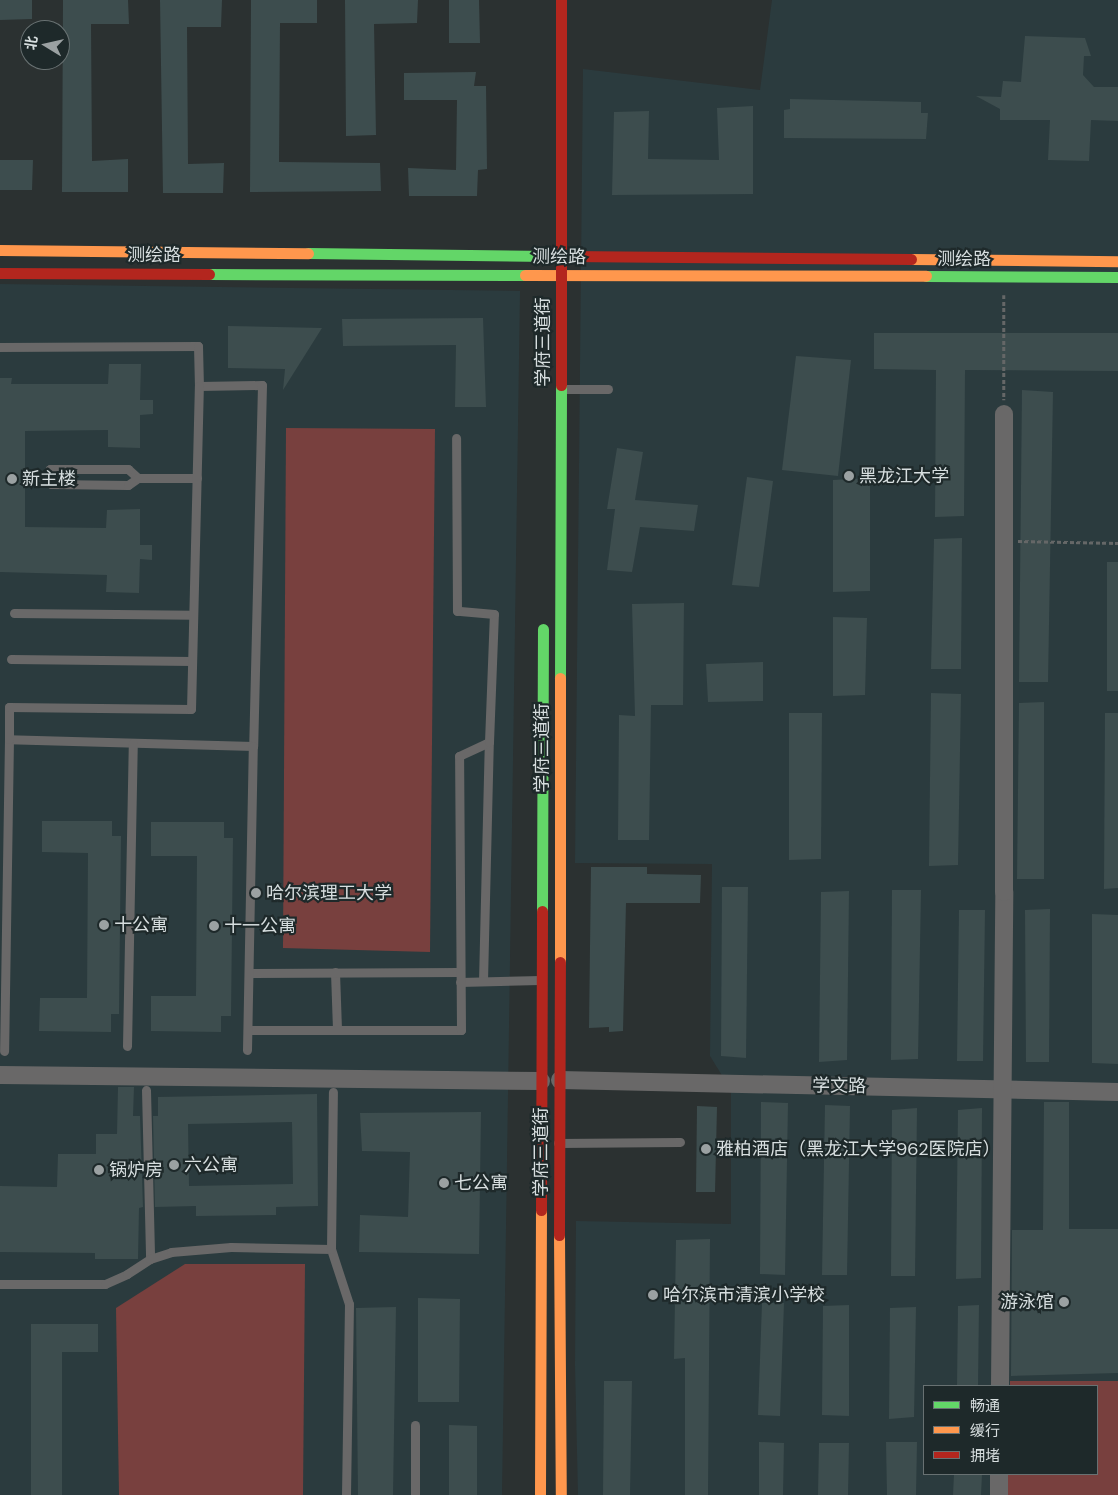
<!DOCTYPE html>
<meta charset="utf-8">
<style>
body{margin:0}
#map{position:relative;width:1118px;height:1495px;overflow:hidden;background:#2b3131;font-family:"DM Sans","Noto Sans SC",sans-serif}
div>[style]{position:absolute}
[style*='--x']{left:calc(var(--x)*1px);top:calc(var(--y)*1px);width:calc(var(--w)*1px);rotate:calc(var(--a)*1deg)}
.built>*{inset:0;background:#2b3b3e}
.green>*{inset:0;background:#78403e}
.building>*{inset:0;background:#3d4d4e}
.path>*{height:2.5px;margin-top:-1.25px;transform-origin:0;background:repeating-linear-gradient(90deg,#656767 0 4px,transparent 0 6.5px)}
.lane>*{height:9px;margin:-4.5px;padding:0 4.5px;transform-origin:4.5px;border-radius:4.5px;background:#696868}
.street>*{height:18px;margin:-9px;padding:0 9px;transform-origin:9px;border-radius:9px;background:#696868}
.fast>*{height:11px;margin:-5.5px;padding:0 5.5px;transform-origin:5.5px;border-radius:5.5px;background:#63d668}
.slow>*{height:11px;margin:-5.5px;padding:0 5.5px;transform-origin:5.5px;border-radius:5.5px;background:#ff974d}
.jam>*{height:11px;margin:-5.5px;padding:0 5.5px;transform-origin:5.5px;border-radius:5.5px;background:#b3261e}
.dots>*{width:14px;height:14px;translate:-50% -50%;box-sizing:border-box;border:2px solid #1e292a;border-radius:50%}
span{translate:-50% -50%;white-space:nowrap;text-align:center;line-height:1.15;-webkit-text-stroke:4.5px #1e292a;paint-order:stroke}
.street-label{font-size:18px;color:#d7dedf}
.poi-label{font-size:18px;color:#d7dedf}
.left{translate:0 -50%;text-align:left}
.right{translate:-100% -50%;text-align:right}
.legend{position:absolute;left:923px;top:1385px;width:175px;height:90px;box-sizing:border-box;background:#1e292a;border:1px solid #687172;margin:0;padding:6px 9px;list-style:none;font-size:15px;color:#d7dedf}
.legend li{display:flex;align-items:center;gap:10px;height:25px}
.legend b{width:25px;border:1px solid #687172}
.north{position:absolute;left:20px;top:20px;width:50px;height:50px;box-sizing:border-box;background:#1e292a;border:1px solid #687172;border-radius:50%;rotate:279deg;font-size:14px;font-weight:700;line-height:20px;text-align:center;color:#d7dedf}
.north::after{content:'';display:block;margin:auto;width:18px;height:22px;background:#9ba1a2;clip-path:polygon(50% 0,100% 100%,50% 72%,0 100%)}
</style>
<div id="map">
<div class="built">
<div style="clip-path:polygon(evenodd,772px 0,1118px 0,1118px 1495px,578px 1495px,575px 1365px,576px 1221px,731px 1224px,731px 1090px,710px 1056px,712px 864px,575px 863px,583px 69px,760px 90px,772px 0,924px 1386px,1097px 1386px,1097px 1474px,924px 1474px,924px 1386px)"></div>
<div style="clip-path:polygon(0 284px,520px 291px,502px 1495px,0 1495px)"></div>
</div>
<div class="green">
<div style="clip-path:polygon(286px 428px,435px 429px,430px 952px,283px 948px)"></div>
<div style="clip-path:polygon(185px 1264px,305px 1264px,303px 1495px,119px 1495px,116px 1308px)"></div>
<div style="clip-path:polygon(1010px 1381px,1118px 1381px,1118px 1495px,1008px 1495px,1008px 1474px,1097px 1474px,1097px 1386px,1010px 1386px)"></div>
</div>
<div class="building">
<div style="clip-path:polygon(0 0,32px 0,32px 19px,0 20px)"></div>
<div style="clip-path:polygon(63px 0,128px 0,129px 24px,91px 24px,92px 161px,128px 159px,128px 192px,62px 192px)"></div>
<div style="clip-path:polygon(160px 0,222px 0,221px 27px,187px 27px,188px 164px,224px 163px,223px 193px,163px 193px)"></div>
<div style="clip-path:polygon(251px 0,317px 0,317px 23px,280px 23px,279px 162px,380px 163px,381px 191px,250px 192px)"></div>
<div style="clip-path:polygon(345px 0,418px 0,417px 23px,374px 24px,376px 135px,346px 136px)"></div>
<div style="clip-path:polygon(449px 0,479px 0,480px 43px,449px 43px)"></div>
<div style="clip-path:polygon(1025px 36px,1085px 38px,1091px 56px,1084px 56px,1083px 75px,1094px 87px,1118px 87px,1118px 121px,1091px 120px,1089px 161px,1048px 160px,1050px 120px,1000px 120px,1000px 109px,976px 96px,1001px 97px,1003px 81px,1021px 82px)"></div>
<div style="clip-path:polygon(476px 72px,474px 86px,486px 86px,487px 169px,478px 170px,477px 196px,409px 196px,408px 168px,456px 170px,457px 100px,404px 100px,404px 73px)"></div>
<div style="clip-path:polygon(790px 99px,921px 102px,921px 113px,928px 113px,926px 139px,784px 138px,784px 110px,790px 109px)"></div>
<div style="clip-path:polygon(753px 106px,753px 194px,612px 195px,614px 112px,649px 111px,648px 159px,719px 160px,717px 108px)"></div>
<div style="clip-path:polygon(0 160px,33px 160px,32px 190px,0 190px)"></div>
<div style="clip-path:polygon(483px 318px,486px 407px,455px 407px,456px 345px,343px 346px,342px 319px)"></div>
<div style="clip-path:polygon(228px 326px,322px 328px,283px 390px,285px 369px,228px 368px)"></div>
<div style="clip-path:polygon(874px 333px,1118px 333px,1118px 371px,965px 370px,964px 516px,935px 517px,936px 370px,874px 369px)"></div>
<div style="clip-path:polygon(796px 356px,851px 360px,838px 476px,782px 470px)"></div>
<div style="clip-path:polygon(109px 364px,141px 364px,140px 400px,153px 400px,153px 414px,140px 415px,140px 448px,108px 447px,108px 430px,25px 431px,25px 527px,106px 528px,107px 510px,140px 509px,140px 545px,152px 545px,152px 560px,140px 559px,139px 593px,106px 592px,107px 575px,0 572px,0 378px,12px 378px,11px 384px,108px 384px)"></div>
<div style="clip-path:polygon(1022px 390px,1053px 392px,1048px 682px,1019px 682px)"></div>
<div style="clip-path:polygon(617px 448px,643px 452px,635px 500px,698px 505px,694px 531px,640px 527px,632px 572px,607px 570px,615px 509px,607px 509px)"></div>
<div style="clip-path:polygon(747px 477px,773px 481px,759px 587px,732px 585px)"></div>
<div style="clip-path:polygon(870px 478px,870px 591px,833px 592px,833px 480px)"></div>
<div style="clip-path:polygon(962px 538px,961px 669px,931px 669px,934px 539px)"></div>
<div style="clip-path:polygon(1107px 562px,1118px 562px,1118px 691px,1107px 691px)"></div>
<div style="clip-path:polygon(684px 603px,683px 705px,651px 705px,649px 840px,618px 840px,619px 715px,635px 716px,632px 604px)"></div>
<div style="clip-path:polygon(833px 617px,867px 618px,865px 695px,833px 696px)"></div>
<div style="clip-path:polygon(763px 662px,763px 701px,708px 702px,706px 664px)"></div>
<div style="clip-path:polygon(931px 693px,961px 694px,958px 865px,929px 866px)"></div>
<div style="clip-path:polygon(1044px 702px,1044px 879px,1017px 879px,1019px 703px)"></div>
<div style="clip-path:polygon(789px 713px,822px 713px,821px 859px,789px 860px)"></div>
<div style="clip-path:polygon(1105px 713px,1118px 713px,1118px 888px,1104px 889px)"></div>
<div style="clip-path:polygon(42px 821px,112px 821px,112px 836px,121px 836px,119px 1014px,111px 1014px,111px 1032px,39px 1031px,40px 998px,87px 998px,88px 853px,42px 852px)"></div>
<div style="clip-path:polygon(151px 822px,224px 822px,224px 838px,233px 838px,231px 1016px,221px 1016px,221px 1032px,151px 1031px,151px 996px,196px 996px,197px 856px,151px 856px)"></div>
<div style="clip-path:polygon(591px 867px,647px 867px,647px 874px,701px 875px,700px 903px,626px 903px,623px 1031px,609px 1032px,609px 1027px,589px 1028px)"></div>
<div style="clip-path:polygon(722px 887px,748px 887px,746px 1058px,721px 1056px)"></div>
<div style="clip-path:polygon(892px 890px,921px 890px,918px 1059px,891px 1060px)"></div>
<div style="clip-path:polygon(849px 891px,847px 1060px,819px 1062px,821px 892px)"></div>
<div style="clip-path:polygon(1050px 909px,1049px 1062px,1026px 1062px,1025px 910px)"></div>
<div style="clip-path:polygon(959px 910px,985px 910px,983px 1061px,957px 1061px)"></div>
<div style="clip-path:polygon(1092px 914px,1118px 915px,1118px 1064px,1092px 1063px)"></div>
<div style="clip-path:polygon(118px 1087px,134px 1087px,133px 1116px,140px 1116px,143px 1207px,139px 1208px,138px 1259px,95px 1259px,95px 1253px,0 1252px,0 1186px,57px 1187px,58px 1154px,96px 1154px,96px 1134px,117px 1134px)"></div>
<div style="clip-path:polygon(evenodd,317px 1094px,318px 1206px,276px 1207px,276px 1215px,196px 1216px,196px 1206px,155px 1207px,153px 1116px,158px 1116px,158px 1097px,317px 1094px,292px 1122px,293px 1184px,189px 1186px,188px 1124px,292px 1122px)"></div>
<div style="clip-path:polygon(761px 1102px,788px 1103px,785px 1275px,760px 1274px)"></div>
<div style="clip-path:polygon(1044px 1102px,1069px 1102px,1069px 1229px,1118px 1229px,1118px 1373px,1011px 1376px,1012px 1230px,1043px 1230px)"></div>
<div style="clip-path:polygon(825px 1105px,850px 1106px,847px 1275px,822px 1275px)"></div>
<div style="clip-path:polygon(697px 1106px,717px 1107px,715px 1192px,696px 1192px)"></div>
<div style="clip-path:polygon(917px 1108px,915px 1276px,891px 1276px,892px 1110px)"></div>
<div style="clip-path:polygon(982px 1108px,981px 1278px,956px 1279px,958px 1110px)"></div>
<div style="clip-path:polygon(481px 1112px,479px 1254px,359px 1252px,360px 1215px,408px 1217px,410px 1152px,362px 1151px,360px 1113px)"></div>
<div style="clip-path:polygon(710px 1239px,708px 1495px,685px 1495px,685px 1358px,674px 1359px,676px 1240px)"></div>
<div style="clip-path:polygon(418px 1298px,460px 1299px,459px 1402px,418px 1402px)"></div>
<div style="clip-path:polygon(762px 1303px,784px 1303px,780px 1416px,758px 1415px)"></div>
<div style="clip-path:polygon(849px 1305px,849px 1416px,822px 1415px,823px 1306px)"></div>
<div style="clip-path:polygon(979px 1305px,978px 1386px,957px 1386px,958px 1306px)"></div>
<div style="clip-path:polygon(396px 1307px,393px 1495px,358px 1495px,356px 1308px)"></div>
<div style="clip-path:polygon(916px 1307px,914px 1417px,889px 1419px,890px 1308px)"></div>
<div style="clip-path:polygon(31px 1324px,98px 1324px,98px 1352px,62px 1352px,62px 1495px,31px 1495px)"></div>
<div style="clip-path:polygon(604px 1381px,632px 1381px,630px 1495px,603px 1495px)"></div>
<div style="clip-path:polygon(449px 1425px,477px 1426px,477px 1495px,449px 1495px)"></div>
<div style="clip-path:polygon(759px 1442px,784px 1443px,783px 1495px,759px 1495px)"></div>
<div style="clip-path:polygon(886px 1442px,917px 1442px,916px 1495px,887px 1495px)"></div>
<div style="clip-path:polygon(819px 1443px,849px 1443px,848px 1495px,818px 1495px)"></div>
<div style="clip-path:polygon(954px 1474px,982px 1474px,981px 1495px,953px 1495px)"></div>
</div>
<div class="path">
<div style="--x:1004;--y:295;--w:105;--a:90"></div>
<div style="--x:1018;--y:541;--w:100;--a:1.1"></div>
</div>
<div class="lane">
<div style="--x:0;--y:347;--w:198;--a:-0.3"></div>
<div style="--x:198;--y:346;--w:40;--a:88.6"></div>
<div style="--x:199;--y:386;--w:63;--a:-0.9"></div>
<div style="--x:262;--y:385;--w:361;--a:91.4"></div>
<div style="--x:253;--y:746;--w:244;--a:-178.4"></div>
<div style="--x:9;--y:739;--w:312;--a:90.9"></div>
<div style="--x:563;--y:389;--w:45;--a:0"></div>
<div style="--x:138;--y:478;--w:13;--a:-138"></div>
<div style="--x:128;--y:469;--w:78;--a:180"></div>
<div style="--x:50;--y:469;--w:15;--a:86"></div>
<div style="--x:51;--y:484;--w:77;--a:0.7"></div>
<div style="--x:128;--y:485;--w:12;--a:-35"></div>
<div style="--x:138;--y:478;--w:59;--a:0"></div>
<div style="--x:14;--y:613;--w:179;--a:0.6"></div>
<div style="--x:11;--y:659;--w:181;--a:0.6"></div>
<div style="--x:9;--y:739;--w:32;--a:-90"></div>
<div style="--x:9;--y:707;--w:182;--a:0.6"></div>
<div style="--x:191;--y:709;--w:323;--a:-88.6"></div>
<div style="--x:335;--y:972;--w:58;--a:88"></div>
<div style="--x:249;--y:973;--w:211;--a:-0.3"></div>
<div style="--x:483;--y:981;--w:239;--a:-88.6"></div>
<div style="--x:460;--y:982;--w:80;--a:-1.4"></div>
<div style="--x:248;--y:1030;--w:213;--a:0"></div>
<div style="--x:461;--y:1030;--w:274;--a:-90.4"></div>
<div style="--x:459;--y:756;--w:33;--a:-25"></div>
<div style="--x:489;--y:742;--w:128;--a:-87.8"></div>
<div style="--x:494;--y:614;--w:37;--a:-175"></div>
<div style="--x:457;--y:611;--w:173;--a:-90.3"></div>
<div style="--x:127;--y:1046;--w:303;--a:-88.9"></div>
<div style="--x:247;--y:1050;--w:304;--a:-88.9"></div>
<div style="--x:146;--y:1090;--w:169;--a:88.6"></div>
<div style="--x:558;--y:1143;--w:122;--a:-0.5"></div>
<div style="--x:331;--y:1249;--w:58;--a:71.9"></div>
<div style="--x:349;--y:1304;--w:191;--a:90.9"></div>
<div style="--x:0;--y:1284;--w:105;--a:0"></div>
<div style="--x:105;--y:1284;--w:24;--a:-24"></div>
<div style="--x:127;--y:1274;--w:27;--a:-33"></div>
<div style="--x:150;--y:1259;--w:22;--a:-18"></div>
<div style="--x:171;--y:1252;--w:60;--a:-4.8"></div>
<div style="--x:231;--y:1247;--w:100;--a:1.1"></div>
<div style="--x:331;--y:1249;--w:157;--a:-89.3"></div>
<div style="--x:415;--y:1425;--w:70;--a:90"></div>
</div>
<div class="street">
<div style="--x:0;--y:1075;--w:541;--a:0.64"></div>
<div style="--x:560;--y:1080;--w:558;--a:1.23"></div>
<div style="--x:1000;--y:1386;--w:494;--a:-89.5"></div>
<div style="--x:1004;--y:892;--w:478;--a:-90"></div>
<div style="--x:999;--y:1495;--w:21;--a:-90"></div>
</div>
<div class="fast">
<div style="--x:308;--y:253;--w:260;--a:0.7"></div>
<div style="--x:209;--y:274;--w:316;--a:0.2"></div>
<div style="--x:926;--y:276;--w:192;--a:0.3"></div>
<div style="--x:560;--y:678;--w:293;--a:-89.8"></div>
<div style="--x:542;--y:911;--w:282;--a:-89.8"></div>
</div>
<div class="slow">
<div style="--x:0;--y:250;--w:308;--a:0.6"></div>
<div style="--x:911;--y:259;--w:207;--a:0.6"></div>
<div style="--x:525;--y:275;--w:401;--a:0.1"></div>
<div style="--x:560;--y:962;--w:284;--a:-90"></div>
<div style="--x:559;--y:1235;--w:260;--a:89.6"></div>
<div style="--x:540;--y:1495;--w:285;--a:-89.8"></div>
</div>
<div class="jam">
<div style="--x:568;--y:256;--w:343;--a:0.5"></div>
<div style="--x:0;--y:273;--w:209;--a:0.3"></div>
<div style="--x:561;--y:385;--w:385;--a:-90"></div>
<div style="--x:541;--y:1210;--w:299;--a:-89.8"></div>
<div style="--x:559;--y:1235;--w:273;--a:-89.8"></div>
</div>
<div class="dots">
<div style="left:849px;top:476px;background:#9ba1a2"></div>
<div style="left:12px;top:479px;background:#9ba1a2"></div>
<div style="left:256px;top:893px;background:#9ba1a2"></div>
<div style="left:104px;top:925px;background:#9ba1a2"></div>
<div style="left:214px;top:926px;background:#9ba1a2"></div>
<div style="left:706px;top:1149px;background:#9ba1a2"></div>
<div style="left:174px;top:1165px;background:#9ba1a2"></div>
<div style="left:99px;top:1170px;background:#9ba1a2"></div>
<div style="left:444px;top:1183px;background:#9ba1a2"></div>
<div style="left:653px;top:1295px;background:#9ba1a2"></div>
<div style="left:1064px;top:1302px;background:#9ba1a2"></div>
</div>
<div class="street-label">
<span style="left:154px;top:255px">测绘路</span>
<span style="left:559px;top:257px;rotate:1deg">测绘路</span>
<span style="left:964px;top:259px">测绘路</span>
<span style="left:543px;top:342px;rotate:-90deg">学府三道街</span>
<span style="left:542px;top:748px;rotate:-90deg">学府三道街</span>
<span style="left:839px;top:1086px;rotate:1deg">学文路</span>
<span style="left:541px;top:1152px;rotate:-90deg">学府三道街</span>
</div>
<div class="poi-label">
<span class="left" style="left:859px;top:476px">黑龙江大学</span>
<span class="left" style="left:22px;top:479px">新主楼</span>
<span class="left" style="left:266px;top:893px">哈尔滨理工大学</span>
<span class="left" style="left:114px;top:925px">十公寓</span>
<span class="left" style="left:224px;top:926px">十一公寓</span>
<span class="left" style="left:716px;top:1149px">雅柏酒店（黑龙江大学962医院店）</span>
<span class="left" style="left:184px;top:1165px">六公寓</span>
<span class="left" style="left:109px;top:1170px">锅炉房</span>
<span class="left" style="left:454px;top:1183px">七公寓</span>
<span class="left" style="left:663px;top:1295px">哈尔滨市清滨小学校</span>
<span class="right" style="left:1054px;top:1302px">游泳馆</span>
</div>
<ul class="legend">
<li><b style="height:6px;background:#63d668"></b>畅通</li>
<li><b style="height:6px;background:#ff974d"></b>缓行</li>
<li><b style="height:6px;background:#b3261e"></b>拥堵</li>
</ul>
<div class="north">北</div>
</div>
